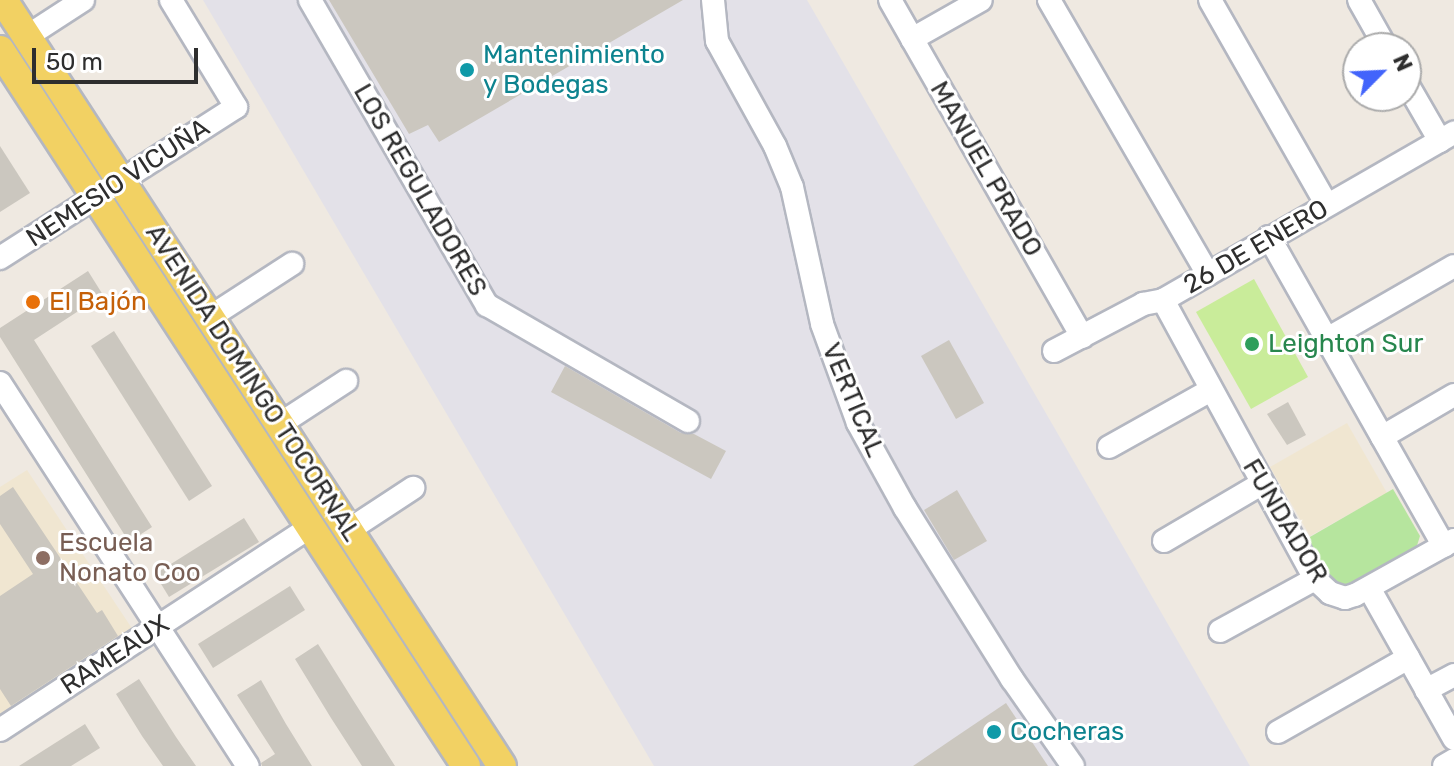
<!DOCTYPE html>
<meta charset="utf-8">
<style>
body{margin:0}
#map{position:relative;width:1454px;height:766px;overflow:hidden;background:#efe9e1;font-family:Rubik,sans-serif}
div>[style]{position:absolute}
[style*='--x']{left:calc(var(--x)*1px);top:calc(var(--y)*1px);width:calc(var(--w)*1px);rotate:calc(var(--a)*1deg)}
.industrial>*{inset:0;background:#e3e1e8}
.education>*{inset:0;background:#f0e6d1}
.green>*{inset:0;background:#b6e59e}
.pitch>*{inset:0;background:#c9ec9a}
.building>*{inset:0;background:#cbc7bf}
.roads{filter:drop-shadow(2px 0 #b4b7c1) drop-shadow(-2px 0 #b4b7c1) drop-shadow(0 2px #b4b7c1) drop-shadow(0 -2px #b4b7c1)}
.minor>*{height:22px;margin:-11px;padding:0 11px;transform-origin:11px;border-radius:11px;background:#fff}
.major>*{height:28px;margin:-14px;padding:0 14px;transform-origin:14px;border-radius:14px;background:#f2d163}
.dots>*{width:22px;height:22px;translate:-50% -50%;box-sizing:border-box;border:4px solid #fff;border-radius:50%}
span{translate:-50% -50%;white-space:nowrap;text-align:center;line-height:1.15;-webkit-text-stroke:6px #fff;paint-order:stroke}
.culture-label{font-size:26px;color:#0d838f}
.left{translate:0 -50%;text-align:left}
.street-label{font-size:26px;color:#2e2e2e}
.food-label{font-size:26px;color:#c56008}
.leisure-label{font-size:26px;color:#27864d}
.education-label{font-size:26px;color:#785e54}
.north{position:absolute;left:1342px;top:32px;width:80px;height:80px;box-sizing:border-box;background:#fff;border:2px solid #ababab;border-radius:50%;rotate:66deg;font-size:22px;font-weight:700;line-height:32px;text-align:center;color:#2e2e2e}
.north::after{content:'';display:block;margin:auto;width:28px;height:36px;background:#4264fb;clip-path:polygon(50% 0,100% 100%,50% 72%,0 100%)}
.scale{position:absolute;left:32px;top:48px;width:166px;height:36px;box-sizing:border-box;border:4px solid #2e2e2e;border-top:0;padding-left:10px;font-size:24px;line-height:28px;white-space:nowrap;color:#2e2e2e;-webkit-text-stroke:6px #fff;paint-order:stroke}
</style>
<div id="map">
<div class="industrial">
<div style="clip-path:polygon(203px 0,807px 0,1250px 766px,654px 766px)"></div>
</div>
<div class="education">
<div style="clip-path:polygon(1347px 423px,1387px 493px,1310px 536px,1270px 467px)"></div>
<div style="clip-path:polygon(27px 470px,133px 630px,0 718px,0 487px)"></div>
</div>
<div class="green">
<div style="clip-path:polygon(1393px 489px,1420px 536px,1415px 552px,1347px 590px,1329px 586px,1303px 541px)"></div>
</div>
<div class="pitch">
<div style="clip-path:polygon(1254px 279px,1308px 377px,1251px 409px,1196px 312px)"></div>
</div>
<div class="building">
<div style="clip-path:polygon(329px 0,683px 0,439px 142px,428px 125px,409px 134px)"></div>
<div style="clip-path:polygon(0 146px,30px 193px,0 212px)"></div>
<div style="clip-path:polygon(88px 271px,103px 295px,34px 340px,152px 527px,129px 542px,0 337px,0 328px)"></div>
<div style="clip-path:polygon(114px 331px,212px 486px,189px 501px,91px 346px)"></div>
<div style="clip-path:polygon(949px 340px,984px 403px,956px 419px,921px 356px)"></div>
<div style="clip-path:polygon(565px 366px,681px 433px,694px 434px,726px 451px,711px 479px,551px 392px)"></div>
<div style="clip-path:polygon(1288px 402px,1306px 435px,1287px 445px,1267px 414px)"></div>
<div style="clip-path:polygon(13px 487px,97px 613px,102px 610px,118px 636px,11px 706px,0 689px,0 596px,33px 574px,0 524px,0 496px)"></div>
<div style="clip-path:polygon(957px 490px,987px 541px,954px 560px,924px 510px)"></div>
<div style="clip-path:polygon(244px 518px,259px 542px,169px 597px,155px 574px)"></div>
<div style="clip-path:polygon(290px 586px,305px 610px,213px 668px,198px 644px)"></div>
<div style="clip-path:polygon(318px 644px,353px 700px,395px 766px,362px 766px,331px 718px,295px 659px)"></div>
<div style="clip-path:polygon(139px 679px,176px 737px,196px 766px,163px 766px,142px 736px,116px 694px)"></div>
<div style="clip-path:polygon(261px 680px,286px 724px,312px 766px,262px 766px,261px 763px,275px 754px,237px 695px)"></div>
<div style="clip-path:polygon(1006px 703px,1048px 766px,913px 766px,954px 738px)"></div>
<div style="clip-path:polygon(85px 724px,100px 748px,71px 766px,19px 766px)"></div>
</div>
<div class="roads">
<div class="minor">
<div style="--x:310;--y:0;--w:353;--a:59.9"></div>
<div style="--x:487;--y:305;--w:232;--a:30"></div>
<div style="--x:713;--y:0;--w:41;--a:84.4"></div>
<div style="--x:717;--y:41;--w:120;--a:61.1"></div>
<div style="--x:775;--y:146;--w:44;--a:67.5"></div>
<div style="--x:792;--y:187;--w:140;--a:77.6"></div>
<div style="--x:822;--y:324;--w:105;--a:70"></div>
<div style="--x:858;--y:423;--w:97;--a:61.1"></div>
<div style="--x:905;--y:508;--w:202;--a:58"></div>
<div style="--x:1012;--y:679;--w:106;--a:55"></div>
<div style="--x:890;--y:0;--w:388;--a:60.3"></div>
<div style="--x:1049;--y:0;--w:317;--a:59.9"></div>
<div style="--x:1210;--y:0;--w:236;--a:60.3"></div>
<div style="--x:1359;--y:0;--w:55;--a:60.6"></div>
<div style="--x:26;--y:37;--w:68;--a:-33"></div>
<div style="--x:912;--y:39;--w:79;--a:-29.5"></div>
<div style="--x:1406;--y:82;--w:68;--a:60"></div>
<div style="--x:1269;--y:237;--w:355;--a:60.5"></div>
<div style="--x:0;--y:258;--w:280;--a:-32.6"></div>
<div style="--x:236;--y:107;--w:125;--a:-121.3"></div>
<div style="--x:1163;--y:300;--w:318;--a:61.4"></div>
<div style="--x:1315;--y:579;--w:21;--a:43"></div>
<div style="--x:1330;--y:593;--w:16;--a:18"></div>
<div style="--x:1345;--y:598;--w:10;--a:-17"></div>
<div style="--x:1355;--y:595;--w:113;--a:-29.1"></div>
<div style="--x:210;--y:317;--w:98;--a:-32.9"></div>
<div style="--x:1327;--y:339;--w:146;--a:-29.9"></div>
<div style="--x:1054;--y:351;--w:101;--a:-27.8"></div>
<div style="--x:1143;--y:304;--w:20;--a:-11"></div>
<div style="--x:1163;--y:300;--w:336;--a:-29.9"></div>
<div style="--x:0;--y:383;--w:456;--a:57.1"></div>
<div style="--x:280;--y:424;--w:79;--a:-33.1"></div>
<div style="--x:1382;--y:437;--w:83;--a:-30.3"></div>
<div style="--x:1109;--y:447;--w:115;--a:-29.2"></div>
<div style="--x:349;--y:530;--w:77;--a:-33.3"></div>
<div style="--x:1164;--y:541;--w:113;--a:-30.4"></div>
<div style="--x:1369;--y:588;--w:173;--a:60.6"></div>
<div style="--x:1220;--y:631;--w:108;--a:-28.7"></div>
<div style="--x:1426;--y:690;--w:32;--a:-28"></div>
<div style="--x:0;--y:730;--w:371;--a:-33.2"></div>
<div style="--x:1278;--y:732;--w:150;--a:-29.6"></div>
<div style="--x:1444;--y:766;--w:12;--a:-31"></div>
</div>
<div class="major">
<div style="--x:3;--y:0;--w:914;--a:56.92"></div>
<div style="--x:0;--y:50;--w:854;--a:56.94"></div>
</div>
</div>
<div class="dots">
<div style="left:467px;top:70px;background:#0f9aa8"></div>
<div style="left:33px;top:302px;background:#e8710a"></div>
<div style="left:1252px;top:344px;background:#2e9e5b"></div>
<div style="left:43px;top:558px;background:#8d6e63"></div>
<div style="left:994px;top:732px;background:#0f9aa8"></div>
</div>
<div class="culture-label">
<span class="left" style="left:483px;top:70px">Mantenimiento<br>y Bodegas</span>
<span class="left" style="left:1010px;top:732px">Cocheras</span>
</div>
<div class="street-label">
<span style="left:986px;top:169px;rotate:60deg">MANUEL PRADO</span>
<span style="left:118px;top:183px;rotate:-33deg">NEMESIO VICUÑA</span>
<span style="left:420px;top:190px;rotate:60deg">LOS REGULADORES</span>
<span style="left:1256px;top:247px;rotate:-30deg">26 DE ENERO</span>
<span style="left:253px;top:383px;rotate:57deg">AVENIDA DOMINGO TOCORNAL</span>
<span style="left:853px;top:400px;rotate:67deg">VERTICAL</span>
<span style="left:1285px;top:521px;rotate:59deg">FUNDADOR</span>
<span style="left:115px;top:655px;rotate:-33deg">RAMEAUX</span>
</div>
<div class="food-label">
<span class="left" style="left:49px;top:302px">El Bajón</span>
</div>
<div class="leisure-label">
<span class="left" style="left:1268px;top:344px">Leighton Sur</span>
</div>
<div class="education-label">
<span class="left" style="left:59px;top:558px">Escuela<br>Nonato Coo</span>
</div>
<div class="north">N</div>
<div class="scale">50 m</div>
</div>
